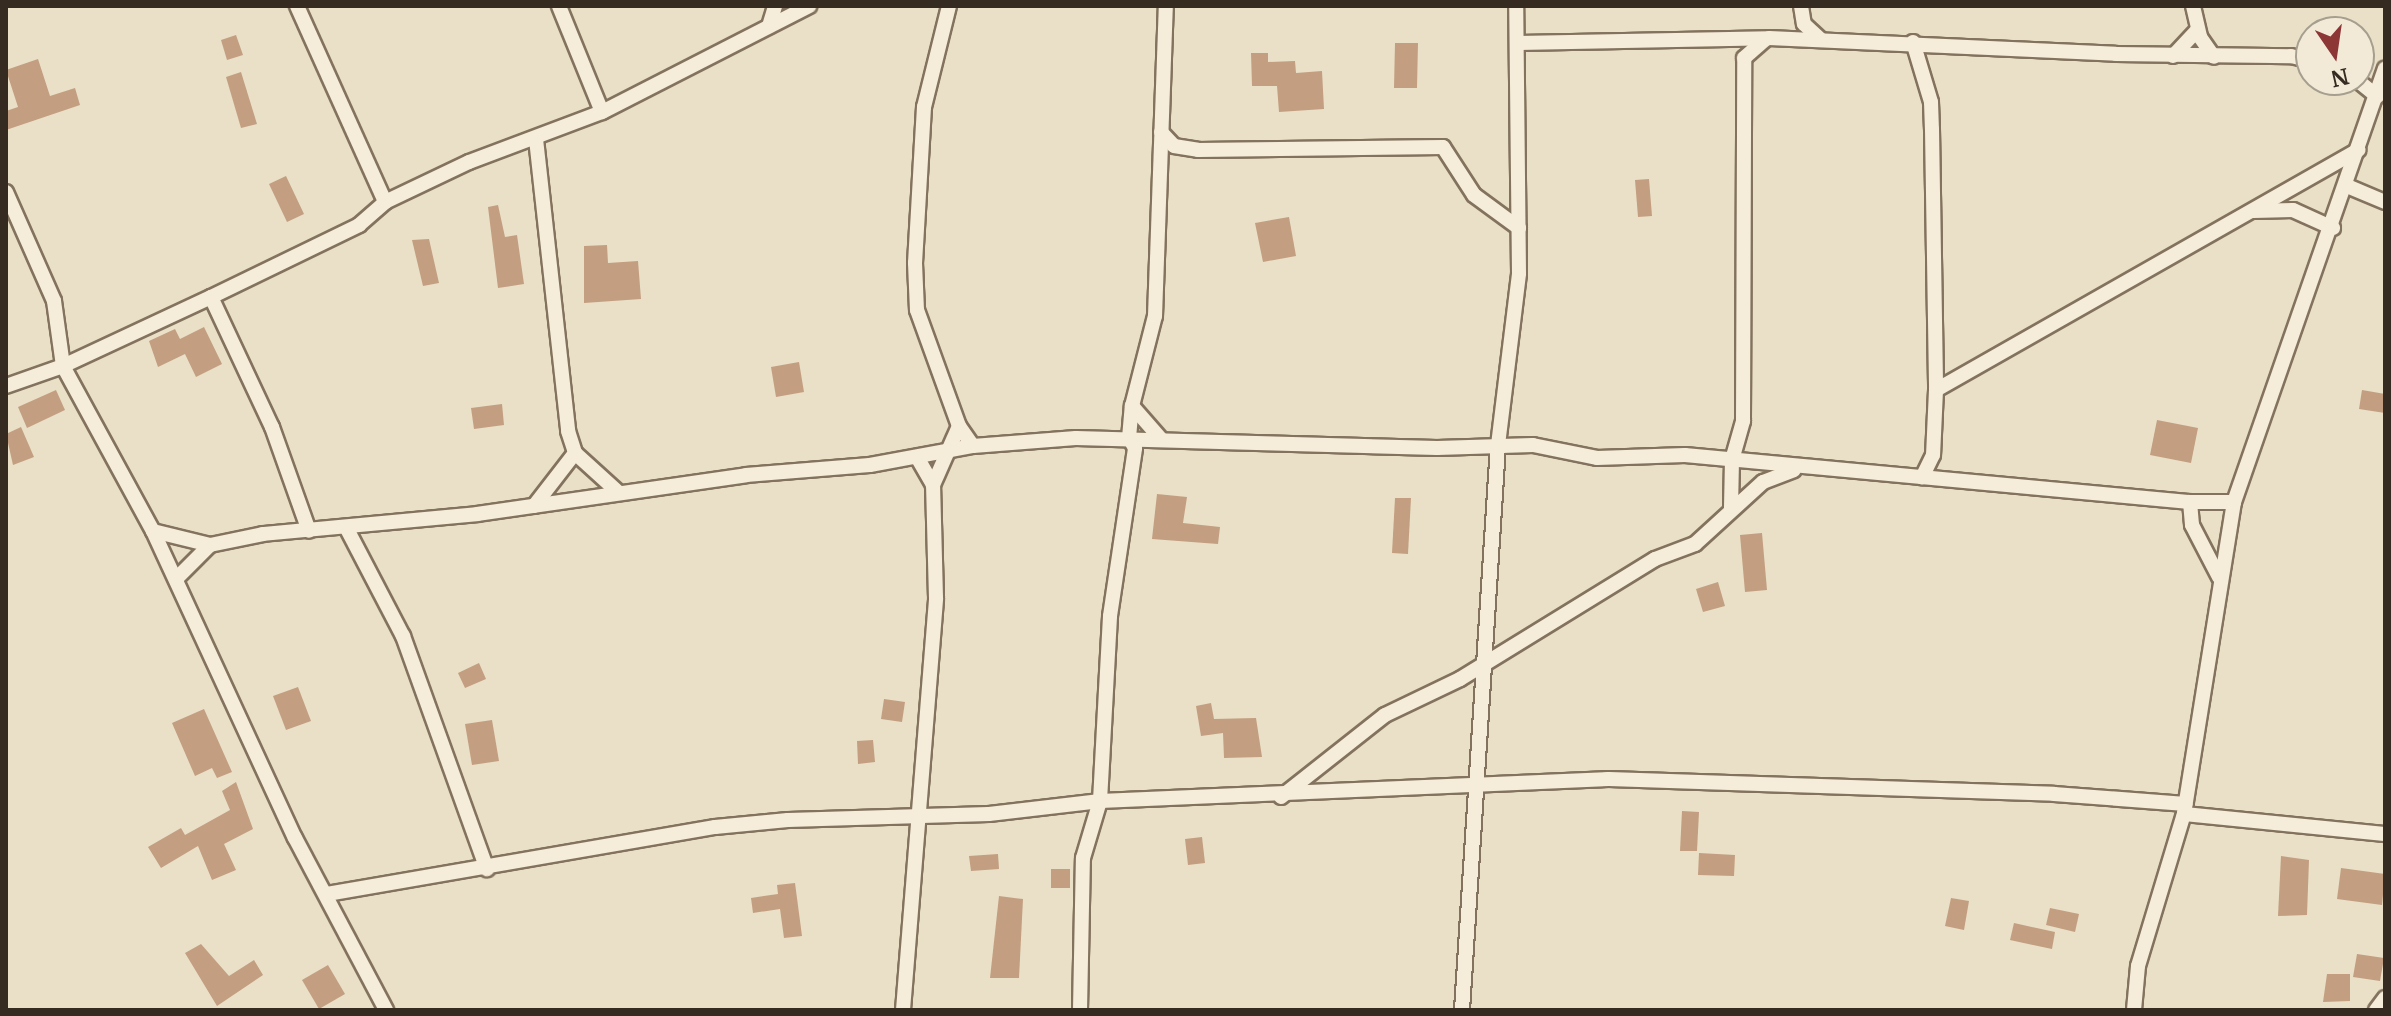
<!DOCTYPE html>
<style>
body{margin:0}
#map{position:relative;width:2391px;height:1016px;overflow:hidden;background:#e9e0c7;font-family:Merriweather,serif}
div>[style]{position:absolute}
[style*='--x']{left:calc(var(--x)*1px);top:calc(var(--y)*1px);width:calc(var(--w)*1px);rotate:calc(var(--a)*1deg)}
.building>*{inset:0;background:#c39e81}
.roads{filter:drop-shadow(2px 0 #83735e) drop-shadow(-2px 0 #83735e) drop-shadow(0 2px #83735e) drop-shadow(0 -2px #83735e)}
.minor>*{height:14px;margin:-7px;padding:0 7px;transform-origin:7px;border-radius:7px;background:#f5edda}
span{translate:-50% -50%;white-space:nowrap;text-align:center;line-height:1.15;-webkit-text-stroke:7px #f2ead6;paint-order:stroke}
.frame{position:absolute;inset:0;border:8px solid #352b21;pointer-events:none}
.north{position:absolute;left:2295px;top:16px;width:80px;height:80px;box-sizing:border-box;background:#f2ead6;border:2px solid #a69e8e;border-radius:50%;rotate:167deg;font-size:22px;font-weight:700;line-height:32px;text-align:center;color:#352b21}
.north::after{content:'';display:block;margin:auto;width:28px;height:36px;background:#8c3635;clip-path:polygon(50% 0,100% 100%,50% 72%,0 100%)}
</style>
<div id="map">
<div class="building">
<div style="clip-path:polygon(236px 35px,243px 55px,227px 60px,221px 40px)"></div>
<div style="clip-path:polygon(1395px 43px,1418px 43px,1417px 88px,1394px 88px)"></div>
<div style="clip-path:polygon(1251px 53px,1268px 53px,1268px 62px,1295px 61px,1296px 73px,1322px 71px,1324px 109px,1279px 112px,1277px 86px,1252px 86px)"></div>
<div style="clip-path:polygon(38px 59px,50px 96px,75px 88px,80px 105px,6px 130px,6px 111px,18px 107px,6px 70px)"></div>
<div style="clip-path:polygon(241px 72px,257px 124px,241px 128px,226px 77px)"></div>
<div style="clip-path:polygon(286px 176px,304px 214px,287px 222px,269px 184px)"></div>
<div style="clip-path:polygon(1649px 179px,1652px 216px,1638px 217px,1635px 180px)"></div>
<div style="clip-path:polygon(498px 205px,505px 237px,517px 235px,524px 284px,498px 288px,488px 207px)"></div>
<div style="clip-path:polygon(1289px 217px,1296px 256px,1263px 262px,1255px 223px)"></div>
<div style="clip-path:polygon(429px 239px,439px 283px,423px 286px,412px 240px)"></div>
<div style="clip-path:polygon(607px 245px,608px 263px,638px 261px,641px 299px,584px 303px,584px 246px)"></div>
<div style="clip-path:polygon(204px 327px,222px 364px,196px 377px,185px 354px,158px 367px,149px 341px,175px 329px,180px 339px)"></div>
<div style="clip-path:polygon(799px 362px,804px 392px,776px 397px,771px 367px)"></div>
<div style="clip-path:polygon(56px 390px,65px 410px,27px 428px,18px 407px)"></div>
<div style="clip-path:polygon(2362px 390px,2385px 394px,2385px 413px,2359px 409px)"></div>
<div style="clip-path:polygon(502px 404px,504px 425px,474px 429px,471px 408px)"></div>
<div style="clip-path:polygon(2157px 420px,2198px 428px,2191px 463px,2150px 455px)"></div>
<div style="clip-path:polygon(21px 427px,34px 457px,13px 465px,6px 434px)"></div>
<div style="clip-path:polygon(1157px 494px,1187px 497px,1183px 523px,1220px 527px,1218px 544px,1152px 539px)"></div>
<div style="clip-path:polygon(1395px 498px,1411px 498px,1408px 554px,1392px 553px)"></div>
<div style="clip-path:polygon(1762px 533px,1767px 590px,1745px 592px,1740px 535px)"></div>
<div style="clip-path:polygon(1718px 582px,1725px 606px,1703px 612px,1696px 589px)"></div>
<div style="clip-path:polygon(479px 663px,486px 679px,465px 688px,458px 673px)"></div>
<div style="clip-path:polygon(298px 687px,311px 721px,286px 730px,273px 696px)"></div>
<div style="clip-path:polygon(884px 699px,905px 702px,902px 722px,881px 719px)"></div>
<div style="clip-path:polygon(1211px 703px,1214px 719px,1256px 718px,1262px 757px,1224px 758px,1223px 733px,1201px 736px,1196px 706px)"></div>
<div style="clip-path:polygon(204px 709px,232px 772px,217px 778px,212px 768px,195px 776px,172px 723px)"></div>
<div style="clip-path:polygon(492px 720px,499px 761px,472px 765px,465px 724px)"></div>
<div style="clip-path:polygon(873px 740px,875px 762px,858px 764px,857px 741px)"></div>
<div style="clip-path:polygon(236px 782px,253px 829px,224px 844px,236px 870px,212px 880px,198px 846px,161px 868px,148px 847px,181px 828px,185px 835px,230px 810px,222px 791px)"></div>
<div style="clip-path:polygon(1682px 811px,1699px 812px,1697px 851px,1680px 851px)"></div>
<div style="clip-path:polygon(1202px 837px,1205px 863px,1188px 865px,1185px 839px)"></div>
<div style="clip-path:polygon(1699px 853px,1735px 855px,1734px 876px,1698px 875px)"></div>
<div style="clip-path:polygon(998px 854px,999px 869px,971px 871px,969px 856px)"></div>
<div style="clip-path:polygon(2281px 856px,2309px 860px,2307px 915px,2278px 916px)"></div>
<div style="clip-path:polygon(2341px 868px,2385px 874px,2382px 905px,2337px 899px)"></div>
<div style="clip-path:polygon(1051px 869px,1070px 869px,1070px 888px,1051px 888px)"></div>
<div style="clip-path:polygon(795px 883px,802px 936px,784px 938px,780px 909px,753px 913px,751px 898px,778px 894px,777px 885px)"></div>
<div style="clip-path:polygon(999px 896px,1023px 899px,1019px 978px,990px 978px)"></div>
<div style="clip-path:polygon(1951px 898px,1969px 901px,1964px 930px,1945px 926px)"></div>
<div style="clip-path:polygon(2050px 908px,2079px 914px,2075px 932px,2046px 925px)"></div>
<div style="clip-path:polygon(2014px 923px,2055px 932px,2052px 949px,2010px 940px)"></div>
<div style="clip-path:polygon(201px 944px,229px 976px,254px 960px,263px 975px,217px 1006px,185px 953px)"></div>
<div style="clip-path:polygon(2357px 954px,2384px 958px,2380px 981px,2353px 977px)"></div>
<div style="clip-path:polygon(328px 965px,345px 994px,319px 1009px,302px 980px)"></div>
<div style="clip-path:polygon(2327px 974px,2350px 974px,2350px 1001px,2323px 1002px)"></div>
</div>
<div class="roads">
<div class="minor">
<div style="--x:297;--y:6;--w:215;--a:65.8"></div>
<div style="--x:559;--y:6;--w:114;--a:67.9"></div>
<div style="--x:949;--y:6;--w:104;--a:103.9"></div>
<div style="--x:924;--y:107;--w:156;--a:93.3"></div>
<div style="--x:915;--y:263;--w:47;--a:87.6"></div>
<div style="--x:917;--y:310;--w:123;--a:70.1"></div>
<div style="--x:959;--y:426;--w:24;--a:55"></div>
<div style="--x:1801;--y:6;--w:18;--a:81"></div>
<div style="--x:1804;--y:24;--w:23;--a:43"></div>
<div style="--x:2193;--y:6;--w:32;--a:77"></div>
<div style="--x:2200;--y:37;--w:24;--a:55"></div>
<div style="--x:769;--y:26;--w:21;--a:-73"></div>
<div style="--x:1913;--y:42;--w:63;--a:73.3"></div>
<div style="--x:1931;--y:102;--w:27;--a:88"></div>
<div style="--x:1932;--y:129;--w:261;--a:89.1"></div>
<div style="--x:1936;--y:390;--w:65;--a:92.6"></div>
<div style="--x:1933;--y:455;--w:25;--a:116"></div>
<div style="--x:1518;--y:43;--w:251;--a:-1.1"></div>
<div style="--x:1769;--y:38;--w:347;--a:2.6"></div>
<div style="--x:2116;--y:54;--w:175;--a:0.7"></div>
<div style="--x:2291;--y:56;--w:21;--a:14"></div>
<div style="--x:2173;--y:56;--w:35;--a:-47"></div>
<div style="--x:2357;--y:80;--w:26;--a:39"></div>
<div style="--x:1161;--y:132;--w:19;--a:47"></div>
<div style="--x:1174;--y:146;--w:24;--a:9"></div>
<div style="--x:1198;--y:150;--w:245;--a:-0.7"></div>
<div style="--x:1443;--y:147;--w:57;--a:57.1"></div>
<div style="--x:1474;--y:195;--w:56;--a:36.3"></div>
<div style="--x:536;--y:139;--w:294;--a:83.7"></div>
<div style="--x:568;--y:431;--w:23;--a:72"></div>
<div style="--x:575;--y:453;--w:58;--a:42.2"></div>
<div style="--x:2347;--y:186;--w:41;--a:22.8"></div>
<div style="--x:6;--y:192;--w:119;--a:66.2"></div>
<div style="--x:54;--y:301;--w:66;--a:82.1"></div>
<div style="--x:63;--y:366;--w:188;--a:61.4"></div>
<div style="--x:153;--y:531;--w:338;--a:65.2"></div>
<div style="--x:295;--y:838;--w:195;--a:62.1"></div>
<div style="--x:2253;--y:211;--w:40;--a:-1.4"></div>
<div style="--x:2293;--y:210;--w:44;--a:24.2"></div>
<div style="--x:211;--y:297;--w:144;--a:64.9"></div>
<div style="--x:272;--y:427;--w:110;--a:70.4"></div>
<div style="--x:6;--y:386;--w:60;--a:-19.3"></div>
<div style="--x:63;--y:366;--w:163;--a:-25"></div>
<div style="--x:211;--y:297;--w:165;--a:-25.9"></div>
<div style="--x:359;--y:225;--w:35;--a:-41"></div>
<div style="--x:385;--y:202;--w:93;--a:-25.5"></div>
<div style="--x:469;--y:162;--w:142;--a:-20.6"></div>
<div style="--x:602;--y:112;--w:233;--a:-27.1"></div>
<div style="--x:1936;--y:390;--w:486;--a:-29.6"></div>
<div style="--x:1132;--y:406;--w:44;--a:48.7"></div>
<div style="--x:917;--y:457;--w:32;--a:60"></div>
<div style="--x:2190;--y:502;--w:23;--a:85"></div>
<div style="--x:2192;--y:525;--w:59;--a:62.6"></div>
<div style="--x:534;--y:506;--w:67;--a:-52.3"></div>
<div style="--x:1731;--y:508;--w:48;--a:-88.8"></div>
<div style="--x:1732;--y:460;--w:41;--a:-74.2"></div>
<div style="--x:1743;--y:421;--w:363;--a:-89.8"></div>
<div style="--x:1744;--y:58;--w:28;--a:-41"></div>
<div style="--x:347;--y:529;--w:121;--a:62.4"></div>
<div style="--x:403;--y:636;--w:248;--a:70.2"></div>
<div style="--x:153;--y:531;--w:59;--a:13.8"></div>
<div style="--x:210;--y:545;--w:54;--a:-11.7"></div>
<div style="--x:263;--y:534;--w:215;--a:-5.3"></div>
<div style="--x:477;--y:514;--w:272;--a:-8.2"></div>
<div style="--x:746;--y:475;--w:124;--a:-4.6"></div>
<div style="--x:870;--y:465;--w:105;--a:-10.5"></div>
<div style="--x:973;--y:446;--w:103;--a:-4.4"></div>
<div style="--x:1076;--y:438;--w:361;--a:1.6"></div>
<div style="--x:1437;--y:448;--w:96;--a:-1.8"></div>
<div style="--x:1533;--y:445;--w:65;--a:11.5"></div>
<div style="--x:1597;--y:458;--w:88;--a:-2"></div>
<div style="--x:1685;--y:455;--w:507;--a:5.32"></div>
<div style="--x:2190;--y:502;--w:44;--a:0"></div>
<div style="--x:176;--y:579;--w:48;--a:-45"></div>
<div style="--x:1281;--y:797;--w:132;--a:-38.3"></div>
<div style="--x:1385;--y:715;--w:83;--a:-25.6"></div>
<div style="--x:1460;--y:679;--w:229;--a:-31.6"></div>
<div style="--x:1655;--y:559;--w:43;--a:-20.6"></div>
<div style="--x:1695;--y:544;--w:92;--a:-42.4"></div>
<div style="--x:1763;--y:482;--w:33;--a:-21"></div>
<div style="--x:2184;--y:814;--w:202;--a:5.7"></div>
<div style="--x:327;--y:894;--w:394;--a:-9.8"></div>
<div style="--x:715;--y:827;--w:73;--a:-5.5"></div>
<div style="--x:788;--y:820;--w:201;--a:-1.7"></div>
<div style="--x:989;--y:814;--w:112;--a:-6.7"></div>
<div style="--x:1100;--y:801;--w:509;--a:-2.47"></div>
<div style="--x:1609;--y:779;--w:445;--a:1.9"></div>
<div style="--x:2054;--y:794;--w:132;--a:4.3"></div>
<div style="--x:903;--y:1010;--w:413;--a:-85.4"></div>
<div style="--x:936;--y:598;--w:113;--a:-91.5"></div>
<div style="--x:933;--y:485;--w:64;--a:-66.2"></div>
<div style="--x:1080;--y:1010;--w:152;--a:-88.9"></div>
<div style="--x:1083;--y:858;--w:59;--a:-73.4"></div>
<div style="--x:1100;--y:801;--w:185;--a:-86.9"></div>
<div style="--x:1110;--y:616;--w:170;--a:-81.5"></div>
<div style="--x:1135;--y:448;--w:12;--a:-121"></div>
<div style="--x:1129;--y:438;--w:32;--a:-85"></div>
<div style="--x:1132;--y:406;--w:93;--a:-75.7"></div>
<div style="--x:1155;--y:316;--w:310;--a:-88"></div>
<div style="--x:1462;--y:1010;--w:566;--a:-86.35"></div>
<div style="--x:1498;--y:445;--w:173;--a:-83"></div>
<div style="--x:1519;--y:273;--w:267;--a:-90.6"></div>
<div style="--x:2134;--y:1010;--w:44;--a:-84.8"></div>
<div style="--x:2138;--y:966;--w:159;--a:-73.2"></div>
<div style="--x:2184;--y:814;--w:316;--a:-80.9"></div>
<div style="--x:2234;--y:502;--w:459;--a:-70.8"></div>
<div style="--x:2376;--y:1010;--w:15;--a:-53"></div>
</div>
</div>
<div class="frame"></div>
<div class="north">N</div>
</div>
